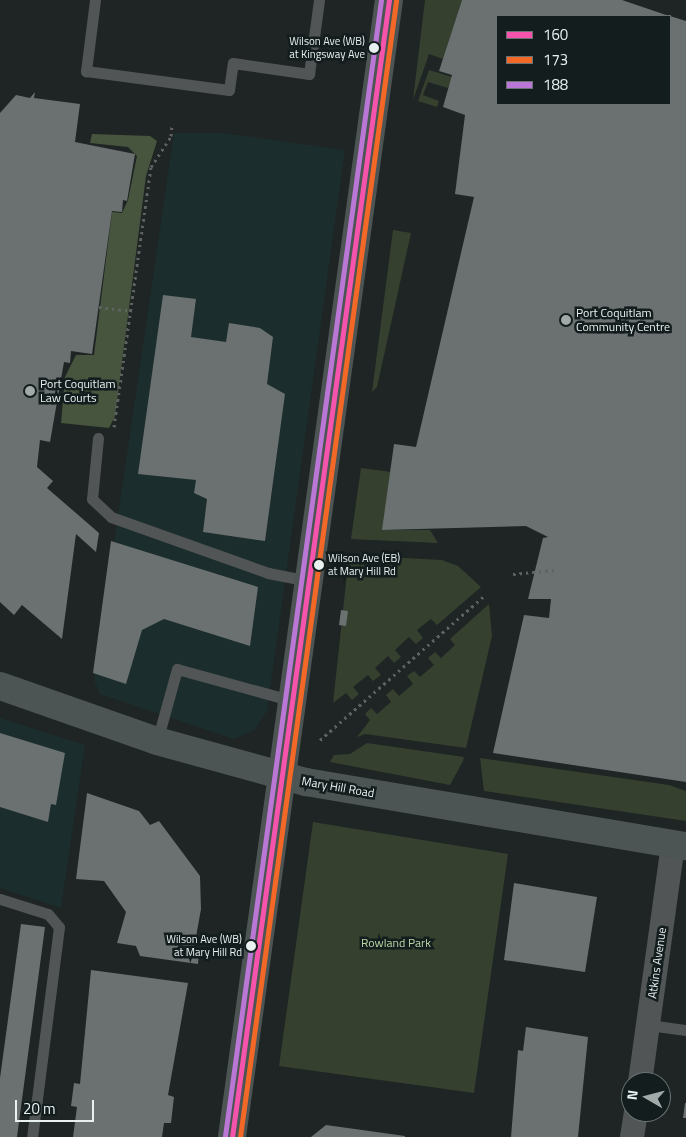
<!DOCTYPE html>
<style>
body{margin:0}
#map{position:relative;width:686px;height:1137px;overflow:hidden;background:#1f2424;font-family:"Titillium Web",sans-serif}
div>[style]{position:absolute}
[style*='--x']{left:calc(var(--x)*1px);top:calc(var(--y)*1px);width:calc(var(--w)*1px);rotate:calc(var(--a)*1deg)}
.built>*{inset:0;background:#1b2d2c}
.green>*{inset:0;background:#35412e}
.forest>*{inset:0;background:#47553e}
.building>*{inset:0;background:#6b7070}
.path>*{height:3px;margin-top:-1.5px;transform-origin:0;background:repeating-linear-gradient(90deg,#5e6261 0 2.5px,transparent 0 6.5px)}
.lane>*{height:11px;margin:-5.5px;padding:0 5.5px;transform-origin:5.5px;border-radius:5.5px;background:#515555}
.street>*{height:24px;margin:-12px;padding:0 12px;transform-origin:12px;border-radius:12px;background:#515555}
.secondary>*{height:28px;margin:-14px;padding:0 14px;transform-origin:14px;border-radius:14px;background:#4c5553}
.bus-1>*{height:5px;margin:-2.5px;padding:0 2.5px;transform-origin:2.5px;border-radius:2.5px;background:#f653ac}
.bus-2>*{height:5px;margin:-2.5px;padding:0 2.5px;transform-origin:2.5px;border-radius:2.5px;background:#f36827}
.bus-3>*{height:5px;margin:-2.5px;padding:0 2.5px;transform-origin:2.5px;border-radius:2.5px;background:#ba77d6}
.dots>*{width:14px;height:14px;translate:-50% -50%;box-sizing:border-box;border:2px solid #131d1d;border-radius:50%}
span{translate:-50% -50%;white-space:nowrap;text-align:center;line-height:1.15;-webkit-text-stroke:5px #131d1d;paint-order:stroke}
.bus-label{font-size:11px;color:#e9f0f0}
.right{translate:-100% -50%;text-align:right}
.left{translate:0 -50%;text-align:left}
.poi-label{font-size:12px;color:#e9f0f0}
.street-label{font-size:12px;color:#e9f0f0}
.park-label{font-size:12px;color:#b9d7a4}
.legend{position:absolute;left:496px;top:15px;width:175px;height:90px;box-sizing:border-box;background:#131d1d;border:1px solid #697171;margin:0;padding:6px 9px;list-style:none;font-size:15px;color:#e9f0f0}
.legend li{display:flex;align-items:center;gap:10px;height:25px}
.legend b{width:25px;border:1px solid #697171}
.north{position:absolute;left:621px;top:1072px;width:50px;height:50px;box-sizing:border-box;background:#131d1d;border:1px solid #697171;border-radius:50%;rotate:278deg;font-size:14px;font-weight:700;line-height:20px;text-align:center;color:#e9f0f0}
.north::after{content:'';display:block;margin:auto;width:18px;height:22px;background:#a2a9a9;clip-path:polygon(50% 0,100% 100%,50% 72%,0 100%)}
.scale{position:absolute;left:15px;top:1100px;width:79px;height:22px;box-sizing:border-box;border:2px solid #e9f0f0;border-top:0;padding-left:6px;font-size:15px;line-height:18px;white-space:nowrap;color:#e9f0f0;-webkit-text-stroke:4px #131d1d;paint-order:stroke}
</style>
<div id="map">
<div class="built">
<div style="clip-path:polygon(174px 133px,223px 133px,345px 150px,267px 711px,255px 730px,234px 739px,100px 694px,94px 680px)"></div>
<div style="clip-path:polygon(0 718px,85px 745px,61px 908px,0 888px)"></div>
</div>
<div class="green">
<div style="clip-path:polygon(425px 0,462px 0,443px 59px,429px 54px,413px 100px)"></div>
<div style="clip-path:polygon(429px 70px,452px 77px,448px 88px,428px 82px,423px 95px,439px 101px,437px 107px,418px 101px)"></div>
<div style="clip-path:polygon(393px 230px,411px 233px,377px 387px,372px 392px)"></div>
<div style="clip-path:polygon(361px 468px,391px 472px,383px 530px,430px 530px,438px 543px,351px 539px)"></div>
<div style="clip-path:polygon(349px 555px,442px 560px,458px 566px,481px 587px,437px 625px,431px 619px,417px 630px,423px 638px,416px 644px,409px 637px,395px 650px,401px 657px,394px 663px,388px 656px,375px 668px,381px 675px,373px 681px,368px 675px,353px 687px,359px 694px,352px 700px,346px 693px,333px 703px)"></div>
<div style="clip-path:polygon(489px 604px,492px 636px,466px 748px,365px 734px,357px 737px,370px 720px,365px 714px,371px 708px,377px 714px,391px 702px,386px 695px,393px 689px,399px 696px,413px 684px,407px 676px,414px 671px,420px 677px,434px 665px,428px 658px,435px 652px,441px 658px,455px 645px,450px 639px)"></div>
<div style="clip-path:polygon(367px 743px,464px 757px,463px 761px,450px 785px,330px 762px,334px 755px,350px 754px)"></div>
<div style="clip-path:polygon(480px 758px,669px 785px,686px 791px,686px 821px,484px 791px)"></div>
<div style="clip-path:polygon(313px 822px,508px 854px,474px 1093px,279px 1066px)"></div>
</div>
<div class="forest">
<div style="clip-path:polygon(92px 134px,150px 136px,157px 141px,146px 176px,115px 416px,109px 428px,61px 423px,65px 377px,76px 355px,94px 355px,112px 212px,122px 213px,128px 200px,137px 156px,128px 147px,90px 143px)"></div>
</div>
<div class="building">
<div style="clip-path:polygon(462px 0,622px 0,669px 16px,497px 16px,497px 104px,670px 104px,670px 16px,686px 21px,686px 782px,493px 753px,524px 615px,549px 618px,551px 599px,528px 599px,543px 538px,548px 537px,526px 526px,382px 530px,394px 444px,416px 447px,474px 197px,455px 194px,465px 115px,443px 107px,452px 75px,439px 71px)"></div>
<div style="clip-path:polygon(35px 92px,34px 98px,80px 104px,75px 142px,135px 154px,127px 201px,123px 200px,122px 212px,112px 211px,92px 354px,71px 351px,70px 363px,64px 362px,50px 442px,40px 440px,37px 467px,53px 481px,47px 488px,99px 533px,96px 552px,76px 534px,62px 639px,22px 605px,14px 615px,0 602px,0 113px,16px 95px,30px 98px)"></div>
<div style="clip-path:polygon(163px 295px,196px 299px,191px 337px,226px 342px,229px 323px,260px 328px,273px 337px,267px 384px,285px 394px,265px 541px,203px 532px,207px 499px,194px 493px,196px 480px,138px 474px)"></div>
<div style="clip-path:polygon(111px 541px,258px 587px,250px 646px,164px 619px,142px 630px,126px 684px,93px 673px)"></div>
<div style="clip-path:polygon(341px 610px,348px 611px,346px 626px,339px 625px)"></div>
<div style="clip-path:polygon(0 733px,65px 753px,56px 805px,51px 804px,48px 822px,0 807px)"></div>
<div style="clip-path:polygon(87px 793px,139px 811px,150px 825px,159px 821px,200px 876px,201px 909px,194px 948px,199px 950px,198px 964px,140px 956px,136px 946px,117px 943px,126px 912px,104px 881px,76px 879px)"></div>
<div style="clip-path:polygon(514px 883px,597px 897px,585px 972px,504px 960px)"></div>
<div style="clip-path:polygon(21px 924px,45px 927px,17px 1137px,0 1137px,0 1078px)"></div>
<div style="clip-path:polygon(91px 970px,188px 983px,168px 1095px,174px 1097px,171px 1123px,164px 1123px,162px 1137px,73px 1137px,77px 1107px,71px 1106px,74px 1083px,80px 1084px)"></div>
<div style="clip-path:polygon(526px 1027px,588px 1037px,578px 1137px,511px 1137px,518px 1050px,523px 1051px)"></div>
<div style="clip-path:polygon(685px 1103px,686px 1103px,686px 1118px,683px 1118px)"></div>
<div style="clip-path:polygon(326px 1125px,405px 1136px,405px 1137px,311px 1137px)"></div>
</div>
<div class="path">
<div style="--x:99;--y:307;--w:33;--a:7"></div>
<div style="--x:114;--y:427;--w:263;--a:-81.9"></div>
<div style="--x:151;--y:167;--w:37;--a:-57"></div>
<div style="--x:171;--y:136;--w:11;--a:-85"></div>
<div style="--x:513;--y:574;--w:41;--a:-5.6"></div>
<div style="--x:320;--y:740;--w:220;--a:-41.3"></div>
</div>
<div class="lane">
<div style="--x:95;--y:0;--w:72;--a:97.2"></div>
<div style="--x:86;--y:71;--w:144;--a:7.6"></div>
<div style="--x:229;--y:90;--w:27;--a:-82"></div>
<div style="--x:233;--y:63;--w:77;--a:8.2"></div>
<div style="--x:309;--y:74;--w:75;--a:-82.3"></div>
<div style="--x:98;--y:438;--w:61;--a:95.6"></div>
<div style="--x:92;--y:499;--w:26;--a:43"></div>
<div style="--x:111;--y:517;--w:167;--a:19.6"></div>
<div style="--x:268;--y:573;--w:42;--a:11"></div>
<div style="--x:157;--y:741;--w:75;--a:-74.5"></div>
<div style="--x:177;--y:669;--w:120;--a:15.4"></div>
<div style="--x:0;--y:899;--w:50;--a:17.4"></div>
<div style="--x:48;--y:914;--w:17;--a:50"></div>
<div style="--x:59;--y:927;--w:212;--a:97.3"></div>
<div style="--x:649;--y:1025;--w:37;--a:8"></div>
</div>
<div class="street">
<div style="--x:640;--y:1082;--w:240;--a:-82.1"></div>
<div style="--x:632;--y:1137;--w:25;--a:-81"></div>
</div>
<div class="secondary">
<div style="--x:0;--y:686;--w:166;--a:19.3"></div>
<div style="--x:157;--y:741;--w:155;--a:15.4"></div>
<div style="--x:306;--y:782;--w:385;--a:9.6"></div>
<div style="--x:232;--y:1137;--w:1148;--a:-82.14"></div>
</div>
<div class="bus-1">
<div style="--x:232;--y:1137;--w:1148;--a:-82.14"></div>
</div>
<div class="bus-2">
<div style="--x:240;--y:1137;--w:1147;--a:-82.18"></div>
</div>
<div class="bus-3">
<div style="--x:225;--y:1136;--w:1147;--a:-82.18"></div>
</div>
<div class="dots">
<div style="left:374px;top:48px;background:#e9f0f0"></div>
<div style="left:566px;top:320px;background:#a2a9a9"></div>
<div style="left:30px;top:391px;background:#a2a9a9"></div>
<div style="left:319px;top:565px;background:#e9f0f0"></div>
<div style="left:251px;top:946px;background:#e9f0f0"></div>
</div>
<div class="bus-label">
<span class="right" style="left:365px;top:48px">Wilson Ave (WB)<br>at Kingsway Ave</span>
<span class="left" style="left:328px;top:565px">Wilson Ave (EB)<br>at Mary Hill Rd</span>
<span class="right" style="left:242px;top:946px">Wilson Ave (WB)<br>at Mary Hill Rd</span>
</div>
<div class="poi-label">
<span class="left" style="left:576px;top:320px">Port Coquitlam<br>Community Centre</span>
<span class="left" style="left:40px;top:391px">Port Coquitlam<br>Law Courts</span>
</div>
<div class="street-label">
<span style="left:338px;top:787px;rotate:10deg">Mary Hill Road</span>
<span style="left:657px;top:963px;rotate:-82deg">Atkins Avenue</span>
</div>
<div class="park-label">
<span style="left:396px;top:943px">Rowland Park</span>
</div>
<ul class="legend">
<li><b style="height:6px;background:#f653ac"></b>160</li>
<li><b style="height:6px;background:#f36827"></b>173</li>
<li><b style="height:6px;background:#ba77d6"></b>188</li>
</ul>
<div class="north">N</div>
<div class="scale">20 m</div>
</div>
